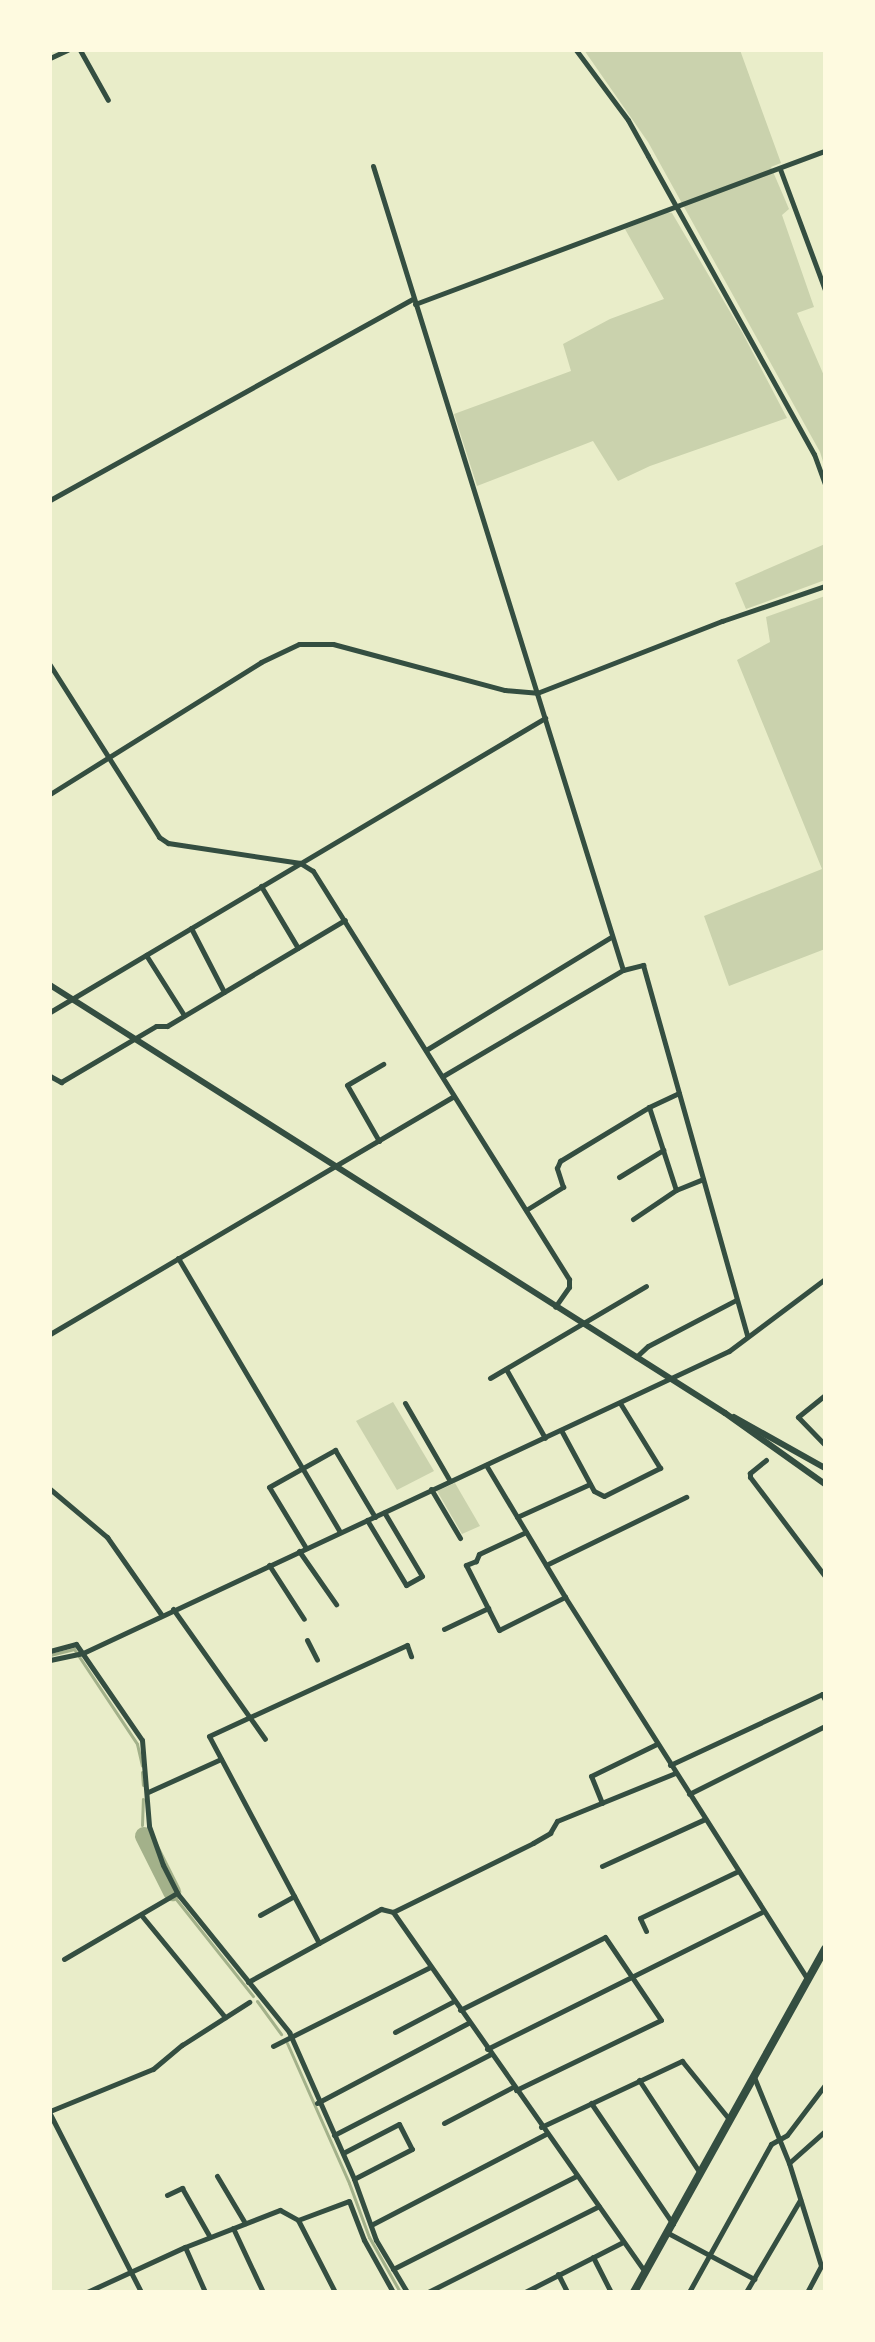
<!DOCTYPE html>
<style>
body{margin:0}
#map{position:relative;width:875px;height:2342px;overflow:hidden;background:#e9edc9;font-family:"Fira Sans",sans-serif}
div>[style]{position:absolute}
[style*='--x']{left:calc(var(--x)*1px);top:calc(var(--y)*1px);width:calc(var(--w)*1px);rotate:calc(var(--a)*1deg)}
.green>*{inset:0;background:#cad2ad}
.stream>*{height:3px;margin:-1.5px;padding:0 1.5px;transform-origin:1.5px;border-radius:1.5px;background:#a3b18a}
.river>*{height:18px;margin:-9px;padding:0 9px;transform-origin:9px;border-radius:9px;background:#a3b18a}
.minor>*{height:5px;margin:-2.5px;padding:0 2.5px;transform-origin:2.5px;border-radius:2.5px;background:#344e41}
.tertiary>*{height:6px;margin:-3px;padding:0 3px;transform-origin:3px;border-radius:3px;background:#344e41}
.primary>*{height:8px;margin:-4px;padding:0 4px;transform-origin:4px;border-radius:4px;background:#344e41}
span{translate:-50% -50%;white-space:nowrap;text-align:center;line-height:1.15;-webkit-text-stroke:6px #fefae0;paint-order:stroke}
.frame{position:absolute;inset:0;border:52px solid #fefae0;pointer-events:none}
</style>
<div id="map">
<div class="green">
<div style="clip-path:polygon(584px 50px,740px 50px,781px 163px,771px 167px,789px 209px,782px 215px,814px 307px,797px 313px,825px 378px,825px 468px,820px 452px,648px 142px)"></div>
<div style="clip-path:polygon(667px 212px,672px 213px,742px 332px,787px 418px,650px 466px,618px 481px,593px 441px,477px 486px,454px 414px,571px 371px,563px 344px,610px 319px,664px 299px,625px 229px)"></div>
<div style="clip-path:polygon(825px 544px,825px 580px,746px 609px,735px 583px)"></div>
<div style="clip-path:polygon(825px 596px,825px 949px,729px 986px,704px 916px,822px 869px,737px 660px,770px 642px,766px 617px)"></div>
<div style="clip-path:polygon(393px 1402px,434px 1471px,397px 1490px,356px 1421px)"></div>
<div style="clip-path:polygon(455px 1483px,480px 1526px,462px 1534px,437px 1491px)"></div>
</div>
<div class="stream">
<div style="--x:50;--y:1655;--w:25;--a:-14"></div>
<div style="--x:74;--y:1649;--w:114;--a:56.4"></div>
<div style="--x:137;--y:1744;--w:22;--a:77"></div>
<div style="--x:142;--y:1772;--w:13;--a:86"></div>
<div style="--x:142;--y:1825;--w:26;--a:-88"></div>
<div style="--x:176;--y:1899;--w:124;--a:51.6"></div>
<div style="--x:257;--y:2001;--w:41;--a:54"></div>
<div style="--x:287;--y:2043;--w:153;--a:66.1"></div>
<div style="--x:349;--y:2183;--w:58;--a:69.7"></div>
<div style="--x:369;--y:2237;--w:63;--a:60.6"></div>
</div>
<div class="river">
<div style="--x:144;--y:1836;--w:63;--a:63.4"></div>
</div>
<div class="minor">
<div style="--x:80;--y:50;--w:57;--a:60.8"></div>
<div style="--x:576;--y:50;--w:87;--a:53.4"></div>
<div style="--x:628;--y:120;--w:41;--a:60.9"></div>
<div style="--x:648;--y:156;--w:341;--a:60.9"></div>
<div style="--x:814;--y:454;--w:33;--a:70"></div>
<div style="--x:50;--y:58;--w:19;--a:-25"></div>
<div style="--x:373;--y:166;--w:842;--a:72.73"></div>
<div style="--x:780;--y:169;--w:129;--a:69.6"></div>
<div style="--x:415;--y:304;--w:438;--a:-20.5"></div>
<div style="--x:50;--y:500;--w:415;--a:-29"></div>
<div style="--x:50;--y:665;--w:204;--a:57.6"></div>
<div style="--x:159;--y:837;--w:11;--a:34"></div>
<div style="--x:168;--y:843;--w:134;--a:8.6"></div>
<div style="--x:300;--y:863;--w:15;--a:32"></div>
<div style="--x:313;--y:871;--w:482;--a:57.9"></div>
<div style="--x:569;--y:1279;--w:8;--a:90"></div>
<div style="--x:569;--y:1287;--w:24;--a:125"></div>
<div style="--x:50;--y:794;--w:249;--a:-32"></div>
<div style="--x:261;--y:662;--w:42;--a:-25.3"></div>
<div style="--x:299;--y:644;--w:34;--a:0"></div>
<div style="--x:333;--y:644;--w:178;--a:15"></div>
<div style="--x:505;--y:690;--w:32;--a:5"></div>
<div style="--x:537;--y:693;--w:199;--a:-21.3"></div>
<div style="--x:722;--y:621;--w:109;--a:-18.8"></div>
<div style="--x:261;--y:886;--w:72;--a:59.2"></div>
<div style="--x:191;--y:928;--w:72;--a:62.7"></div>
<div style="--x:146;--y:955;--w:71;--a:57.7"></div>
<div style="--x:50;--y:1012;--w:576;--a:-30.71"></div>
<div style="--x:426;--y:1050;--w:217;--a:-31.4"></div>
<div style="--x:50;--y:1076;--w:13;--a:29"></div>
<div style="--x:61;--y:1082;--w:110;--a:-30.5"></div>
<div style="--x:156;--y:1026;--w:11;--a:0"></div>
<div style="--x:167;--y:1026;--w:207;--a:-30.8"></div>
<div style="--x:443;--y:1076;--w:209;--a:-30.5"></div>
<div style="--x:623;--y:970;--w:21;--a:-14"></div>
<div style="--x:643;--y:965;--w:385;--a:74.3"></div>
<div style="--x:649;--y:1107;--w:87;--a:72"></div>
<div style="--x:379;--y:1141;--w:64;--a:-119.7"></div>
<div style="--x:347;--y:1085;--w:42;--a:-30.3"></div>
<div style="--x:619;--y:1177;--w:52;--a:-31.5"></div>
<div style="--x:526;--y:1210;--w:44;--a:-31.9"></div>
<div style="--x:563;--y:1187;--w:20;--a:-108"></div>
<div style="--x:557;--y:1168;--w:8;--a:-67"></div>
<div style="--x:560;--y:1161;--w:104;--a:-31.2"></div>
<div style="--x:649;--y:1107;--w:33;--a:-25"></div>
<div style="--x:633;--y:1219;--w:52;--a:-34"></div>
<div style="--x:676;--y:1190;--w:29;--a:-22"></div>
<div style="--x:178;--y:1258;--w:318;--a:59.4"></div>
<div style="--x:50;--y:1334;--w:468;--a:-30.5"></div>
<div style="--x:636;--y:1357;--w:16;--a:-43"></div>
<div style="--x:648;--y:1346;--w:99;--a:-27.6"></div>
<div style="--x:506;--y:1369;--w:79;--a:60.5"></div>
<div style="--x:490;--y:1378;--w:181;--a:-30.5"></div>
<div style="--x:825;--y:1395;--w:35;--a:141"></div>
<div style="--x:798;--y:1417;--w:39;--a:46"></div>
<div style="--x:405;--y:1403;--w:90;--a:60"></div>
<div style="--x:561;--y:1430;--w:69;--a:61.6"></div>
<div style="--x:594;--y:1491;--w:11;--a:27"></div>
<div style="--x:604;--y:1496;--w:63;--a:-26.6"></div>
<div style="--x:660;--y:1468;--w:76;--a:-121.6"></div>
<div style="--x:766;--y:1460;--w:21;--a:141"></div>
<div style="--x:750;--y:1473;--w:4;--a:90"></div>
<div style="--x:750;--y:1477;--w:124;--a:52.9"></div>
<div style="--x:486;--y:1465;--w:154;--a:59.1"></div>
<div style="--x:565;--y:1597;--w:452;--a:57.6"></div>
<div style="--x:50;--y:1489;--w:75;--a:40.1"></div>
<div style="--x:107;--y:1537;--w:94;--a:55"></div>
<div style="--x:431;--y:1489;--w:57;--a:59.4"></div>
<div style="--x:517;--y:1517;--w:80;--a:-24.3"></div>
<div style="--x:367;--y:1520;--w:76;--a:59"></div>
<div style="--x:406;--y:1585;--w:18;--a:-29"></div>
<div style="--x:422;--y:1576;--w:74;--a:-120.7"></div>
<div style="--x:526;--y:1532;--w:52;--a:154.9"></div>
<div style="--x:479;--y:1554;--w:8;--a:113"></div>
<div style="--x:476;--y:1561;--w:11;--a:158"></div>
<div style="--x:466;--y:1565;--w:73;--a:63.1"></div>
<div style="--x:499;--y:1630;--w:74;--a:-26.6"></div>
<div style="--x:306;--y:1548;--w:71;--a:-121.2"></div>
<div style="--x:269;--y:1487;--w:76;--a:-29.3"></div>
<div style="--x:335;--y:1450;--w:78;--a:59.2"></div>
<div style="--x:299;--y:1551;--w:65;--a:55.1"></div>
<div style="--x:269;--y:1565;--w:64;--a:57.1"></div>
<div style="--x:546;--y:1565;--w:156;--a:-25.9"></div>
<div style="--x:173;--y:1609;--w:159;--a:54.7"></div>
<div style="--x:444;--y:1629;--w:49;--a:-25.5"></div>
<div style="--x:307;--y:1640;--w:22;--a:63"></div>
<div style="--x:50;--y:1651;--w:27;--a:-15"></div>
<div style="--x:76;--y:1644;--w:116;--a:55.5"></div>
<div style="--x:142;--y:1740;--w:86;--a:85.3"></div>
<div style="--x:149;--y:1826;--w:41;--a:70.3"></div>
<div style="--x:163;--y:1865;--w:31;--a:63"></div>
<div style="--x:177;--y:1893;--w:179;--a:51.1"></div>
<div style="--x:289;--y:2032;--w:161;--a:66.1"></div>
<div style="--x:354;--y:2179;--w:65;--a:70.2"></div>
<div style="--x:376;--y:2240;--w:61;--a:59.2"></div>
<div style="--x:50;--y:1660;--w:34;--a:-12"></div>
<div style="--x:83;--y:1653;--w:713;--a:-25.06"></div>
<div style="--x:729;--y:1351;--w:120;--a:-36.9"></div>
<div style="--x:670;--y:1765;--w:168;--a:-25"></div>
<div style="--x:822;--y:1694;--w:7;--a:63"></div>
<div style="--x:148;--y:1792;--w:80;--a:-24.3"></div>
<div style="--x:689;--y:1794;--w:152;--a:-26.6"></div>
<div style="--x:602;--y:1803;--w:29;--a:-112"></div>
<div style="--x:591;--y:1776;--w:73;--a:-25.9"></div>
<div style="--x:602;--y:1866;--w:113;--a:-24.5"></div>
<div style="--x:393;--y:1912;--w:439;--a:55"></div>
<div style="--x:260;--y:1915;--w:39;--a:-29"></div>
<div style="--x:142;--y:1916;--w:131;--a:50.6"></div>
<div style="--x:646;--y:1931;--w:14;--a:-115"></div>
<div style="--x:640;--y:1918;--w:109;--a:-25.6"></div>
<div style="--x:319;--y:1943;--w:234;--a:-118"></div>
<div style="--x:209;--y:1736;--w:218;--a:-24.7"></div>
<div style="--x:407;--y:1645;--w:12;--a:70"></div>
<div style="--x:64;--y:1959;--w:131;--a:-30.3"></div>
<div style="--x:248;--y:1982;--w:152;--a:-28.8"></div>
<div style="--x:381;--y:1909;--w:12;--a:14"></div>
<div style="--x:393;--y:1912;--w:156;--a:-26.2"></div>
<div style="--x:533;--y:1843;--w:20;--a:-30"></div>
<div style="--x:550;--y:1833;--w:14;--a:-60"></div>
<div style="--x:557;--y:1821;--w:127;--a:-22.1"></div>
<div style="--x:460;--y:2010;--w:162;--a:-26.7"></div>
<div style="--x:605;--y:1937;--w:100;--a:56"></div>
<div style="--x:661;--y:2020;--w:161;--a:154.2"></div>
<div style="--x:395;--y:2032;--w:67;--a:-27.7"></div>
<div style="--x:273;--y:2046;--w:176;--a:-26.7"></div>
<div style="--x:487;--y:2049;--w:309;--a:-26.5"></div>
<div style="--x:754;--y:2077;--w:93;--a:67.9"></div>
<div style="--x:789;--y:2163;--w:108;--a:72.7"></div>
<div style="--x:821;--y:2266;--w:30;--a:118"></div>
<div style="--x:639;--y:2080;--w:111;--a:56.7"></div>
<div style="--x:317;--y:2103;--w:171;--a:-27.9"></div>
<div style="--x:591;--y:2103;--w:146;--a:55.9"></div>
<div style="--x:50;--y:2111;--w:111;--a:-22.2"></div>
<div style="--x:153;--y:2069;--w:38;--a:-40"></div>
<div style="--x:182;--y:2045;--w:80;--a:-32.7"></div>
<div style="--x:50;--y:2114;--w:200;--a:62.9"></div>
<div style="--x:444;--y:2123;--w:78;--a:-27.6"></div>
<div style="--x:541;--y:2127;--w:156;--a:-25.1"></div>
<div style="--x:682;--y:2061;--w:75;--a:51"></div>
<div style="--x:334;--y:2135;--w:177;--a:-27.3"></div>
<div style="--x:343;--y:2153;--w:63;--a:-27.4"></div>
<div style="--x:399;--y:2124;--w:28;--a:63"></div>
<div style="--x:412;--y:2149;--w:65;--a:152.7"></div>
<div style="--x:789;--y:2163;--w:48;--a:-41.6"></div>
<div style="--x:217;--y:2176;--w:55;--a:59.2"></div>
<div style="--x:167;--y:2195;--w:17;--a:-25"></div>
<div style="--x:182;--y:2188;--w:56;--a:60.3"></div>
<div style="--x:298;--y:2220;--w:54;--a:-20.4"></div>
<div style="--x:349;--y:2201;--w:42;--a:69"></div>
<div style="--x:364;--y:2240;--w:60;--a:60.9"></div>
<div style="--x:371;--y:2225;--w:197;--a:-27.5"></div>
<div style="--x:233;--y:2228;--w:71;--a:64.9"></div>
<div style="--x:668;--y:2233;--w:98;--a:28.1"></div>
<div style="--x:185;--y:2247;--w:49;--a:66"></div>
<div style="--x:593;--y:2257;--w:39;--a:63"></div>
<div style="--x:393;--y:2269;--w:205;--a:-26.9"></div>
<div style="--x:558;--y:2274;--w:20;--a:63"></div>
<div style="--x:87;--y:2292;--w:108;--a:-24.7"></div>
<div style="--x:185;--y:2247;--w:102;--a:-21.3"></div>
<div style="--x:280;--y:2210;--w:21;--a:29"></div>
<div style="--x:298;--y:2220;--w:81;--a:62.8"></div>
<div style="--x:428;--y:2292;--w:191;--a:-26.7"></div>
<div style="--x:525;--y:2292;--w:110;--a:-27"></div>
<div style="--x:689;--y:2292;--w:169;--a:-61"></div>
<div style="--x:771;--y:2144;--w:18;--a:-29"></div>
<div style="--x:787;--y:2135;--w:63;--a:-52.8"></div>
<div style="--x:746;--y:2292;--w:107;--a:-59.6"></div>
</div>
<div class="tertiary">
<div style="--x:50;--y:985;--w:799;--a:32.38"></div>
<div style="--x:725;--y:1413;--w:123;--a:35.4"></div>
<div style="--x:734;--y:1417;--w:104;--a:29.3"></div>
</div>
<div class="primary">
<div style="--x:634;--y:2292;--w:393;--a:-60.9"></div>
</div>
<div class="frame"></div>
</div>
